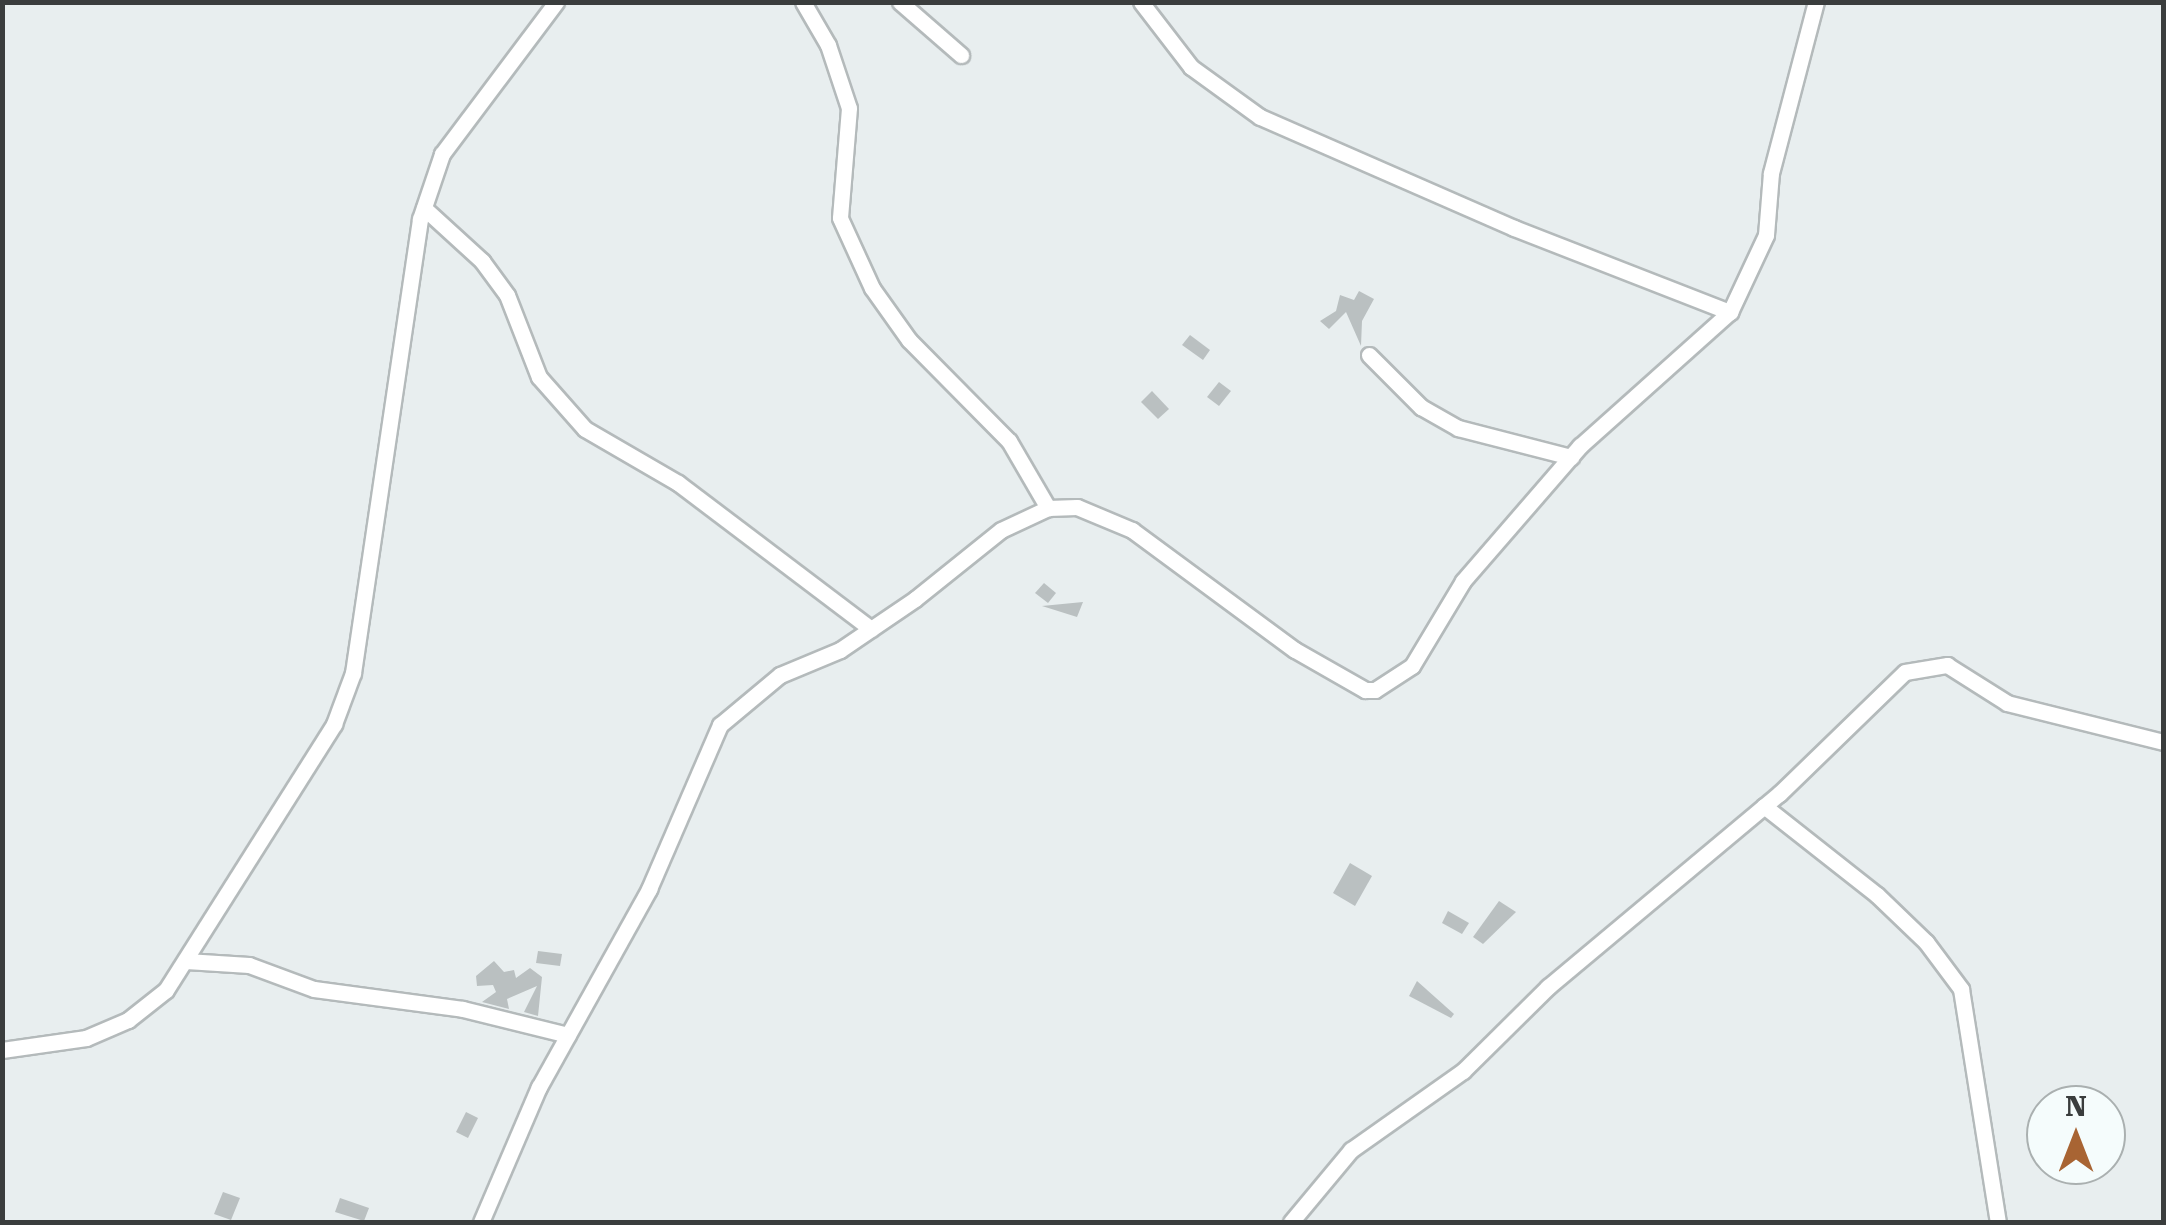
<!DOCTYPE html>
<style>
body{margin:0}
#map{position:relative;width:2166px;height:1225px;overflow:hidden;background:#e8eeef;font-family:"Roboto Serif",serif}
div>[style]{position:absolute}
[style*='--x']{left:calc(var(--x)*1px);top:calc(var(--y)*1px);width:calc(var(--w)*1px);rotate:calc(var(--a)*1deg)}
.building>*{inset:0;background:#bac0c1}
.roads{filter:drop-shadow(2px 0 #b4babb) drop-shadow(-2px 0 #b4babb) drop-shadow(0 2px #b4babb) drop-shadow(0 -2px #b4babb)}
.minor>*{height:15px;margin:-7.5px;padding:0 7.5px;transform-origin:7.5px;border-radius:7.5px;background:#fff}
span{translate:-50% -50%;white-space:nowrap;text-align:center;line-height:1.15;-webkit-text-stroke:10px #f5fcfc;paint-order:stroke}
.frame{position:absolute;inset:0;border:5px solid #3a3d3d;pointer-events:none}
.north{position:absolute;left:2026px;top:1085px;width:100px;height:100px;box-sizing:border-box;background:#f5fcfc;border:2px solid #aab0b0;border-radius:50%;rotate:0deg;font-size:28px;font-weight:700;line-height:40px;text-align:center;color:#3a3d3d}
.north::after{content:'';display:block;margin:auto;width:35px;height:45px;background:#a86433;clip-path:polygon(50% 0,100% 100%,50% 72%,0 100%)}
</style>
<div id="map">
<div class="building">
<div style="clip-path:polygon(1359px 291px,1374px 299px,1362px 321px,1361px 346px,1346px 312px,1329px 329px,1320px 321px,1336px 311px,1340px 295px,1354px 300px)"></div>
<div style="clip-path:polygon(1190px 335px,1210px 350px,1203px 360px,1182px 345px)"></div>
<div style="clip-path:polygon(1219px 382px,1231px 391px,1219px 406px,1207px 397px)"></div>
<div style="clip-path:polygon(1152px 391px,1169px 409px,1158px 419px,1141px 402px)"></div>
<div style="clip-path:polygon(1044px 583px,1056px 593px,1048px 603px,1035px 593px)"></div>
<div style="clip-path:polygon(1083px 602px,1077px 617px,1042px 606px)"></div>
<div style="clip-path:polygon(1350px 863px,1372px 876px,1355px 906px,1333px 893px)"></div>
<div style="clip-path:polygon(1499px 901px,1516px 912px,1483px 944px,1473px 937px)"></div>
<div style="clip-path:polygon(1448px 911px,1469px 923px,1462px 934px,1442px 923px)"></div>
<div style="clip-path:polygon(538px 951px,562px 954px,560px 966px,536px 963px)"></div>
<div style="clip-path:polygon(494px 961px,504px 972px,514px 970px,516px 978px,530px 968px,542px 977px,538px 1016px,524px 1012px,537px 986px,507px 999px,509px 1009px,482px 1002px,496px 992px,493px 985px,477px 986px,476px 976px)"></div>
<div style="clip-path:polygon(1417px 981px,1454px 1014px,1451px 1018px,1409px 996px)"></div>
<div style="clip-path:polygon(466px 1112px,478px 1118px,468px 1138px,456px 1132px)"></div>
<div style="clip-path:polygon(223px 1192px,240px 1198px,231px 1220px,214px 1214px)"></div>
<div style="clip-path:polygon(340px 1198px,369px 1208px,364px 1221px,335px 1212px)"></div>
</div>
<div class="roads">
<div class="minor">
<div style="--x:803;--y:2;--w:50;--a:59.8"></div>
<div style="--x:828;--y:45;--w:66;--a:71.6"></div>
<div style="--x:849;--y:108;--w:110;--a:94.7"></div>
<div style="--x:840;--y:218;--w:77;--a:65.4"></div>
<div style="--x:872;--y:288;--w:64;--a:54.6"></div>
<div style="--x:909;--y:340;--w:142;--a:45.3"></div>
<div style="--x:1009;--y:441;--w:78;--a:59.8"></div>
<div style="--x:900;--y:2;--w:81;--a:41"></div>
<div style="--x:1141;--y:2;--w:82;--a:52.4"></div>
<div style="--x:1191;--y:67;--w:85;--a:35.9"></div>
<div style="--x:1260;--y:117;--w:277;--a:23.6"></div>
<div style="--x:1514;--y:228;--w:232;--a:21.3"></div>
<div style="--x:424;--y:208;--w:79;--a:42.4"></div>
<div style="--x:482;--y:261;--w:42;--a:53.7"></div>
<div style="--x:507;--y:295;--w:88;--a:68.7"></div>
<div style="--x:539;--y:377;--w:69;--a:48.5"></div>
<div style="--x:585;--y:429;--w:108;--a:30.1"></div>
<div style="--x:678;--y:483;--w:242;--a:37.1"></div>
<div style="--x:1369;--y:355;--w:74;--a:45"></div>
<div style="--x:1421;--y:407;--w:43;--a:29.6"></div>
<div style="--x:1458;--y:428;--w:117;--a:14.4"></div>
<div style="--x:1764;--y:806;--w:144;--a:38.2"></div>
<div style="--x:1877;--y:895;--w:68;--a:43.8"></div>
<div style="--x:1926;--y:942;--w:59;--a:53.3"></div>
<div style="--x:1961;--y:989;--w:236;--a:81"></div>
<div style="--x:186;--y:961;--w:63;--a:3.6"></div>
<div style="--x:249;--y:965;--w:69;--a:20.3"></div>
<div style="--x:314;--y:989;--w:150;--a:7.6"></div>
<div style="--x:463;--y:1009;--w:108;--a:13.9"></div>
<div style="--x:2;--y:1050;--w:85;--a:-8.1"></div>
<div style="--x:86;--y:1038;--w:46;--a:-23.2"></div>
<div style="--x:128;--y:1020;--w:48;--a:-38.3"></div>
<div style="--x:166;--y:990;--w:315;--a:-57.7"></div>
<div style="--x:334;--y:724;--w:54;--a:-69.6"></div>
<div style="--x:353;--y:673;--w:459;--a:-81.6"></div>
<div style="--x:420;--y:219;--w:69;--a:-71.3"></div>
<div style="--x:442;--y:154;--w:190;--a:-53.1"></div>
<div style="--x:481;--y:1222;--w:147;--a:-66.8"></div>
<div style="--x:539;--y:1087;--w:227;--a:-60.9"></div>
<div style="--x:649;--y:889;--w:179;--a:-66.6"></div>
<div style="--x:720;--y:725;--w:78;--a:-39.8"></div>
<div style="--x:780;--y:675;--w:65;--a:-22.6"></div>
<div style="--x:840;--y:650;--w:91;--a:-34.2"></div>
<div style="--x:915;--y:599;--w:110;--a:-38.7"></div>
<div style="--x:1001;--y:530;--w:52;--a:-25.1"></div>
<div style="--x:1048;--y:508;--w:29;--a:-2"></div>
<div style="--x:1077;--y:507;--w:60;--a:22.7"></div>
<div style="--x:1132;--y:530;--w:202;--a:36.4"></div>
<div style="--x:1295;--y:650;--w:81;--a:29.7"></div>
<div style="--x:1365;--y:690;--w:10;--a:0"></div>
<div style="--x:1375;--y:690;--w:44;--a:-33"></div>
<div style="--x:1412;--y:666;--w:99;--a:-59"></div>
<div style="--x:1463;--y:581;--w:179;--a:-49.1"></div>
<div style="--x:1580;--y:446;--w:201;--a:-41.8"></div>
<div style="--x:1730;--y:312;--w:85;--a:-64.9"></div>
<div style="--x:1766;--y:235;--w:62;--a:-85.4"></div>
<div style="--x:1771;--y:173;--w:177;--a:-75.3"></div>
<div style="--x:1291;--y:1222;--w:94;--a:-50.2"></div>
<div style="--x:1351;--y:1150;--w:137;--a:-35.2"></div>
<div style="--x:1463;--y:1071;--w:120;--a:-44.7"></div>
<div style="--x:1548;--y:987;--w:301;--a:-39.9"></div>
<div style="--x:1779;--y:794;--w:175;--a:-44.1"></div>
<div style="--x:1905;--y:672;--w:43;--a:-9.5"></div>
<div style="--x:1947;--y:665;--w:71;--a:32.3"></div>
<div style="--x:2007;--y:703;--w:162;--a:14"></div>
</div>
</div>
<div class="frame"></div>
<div class="north">N</div>
</div>
